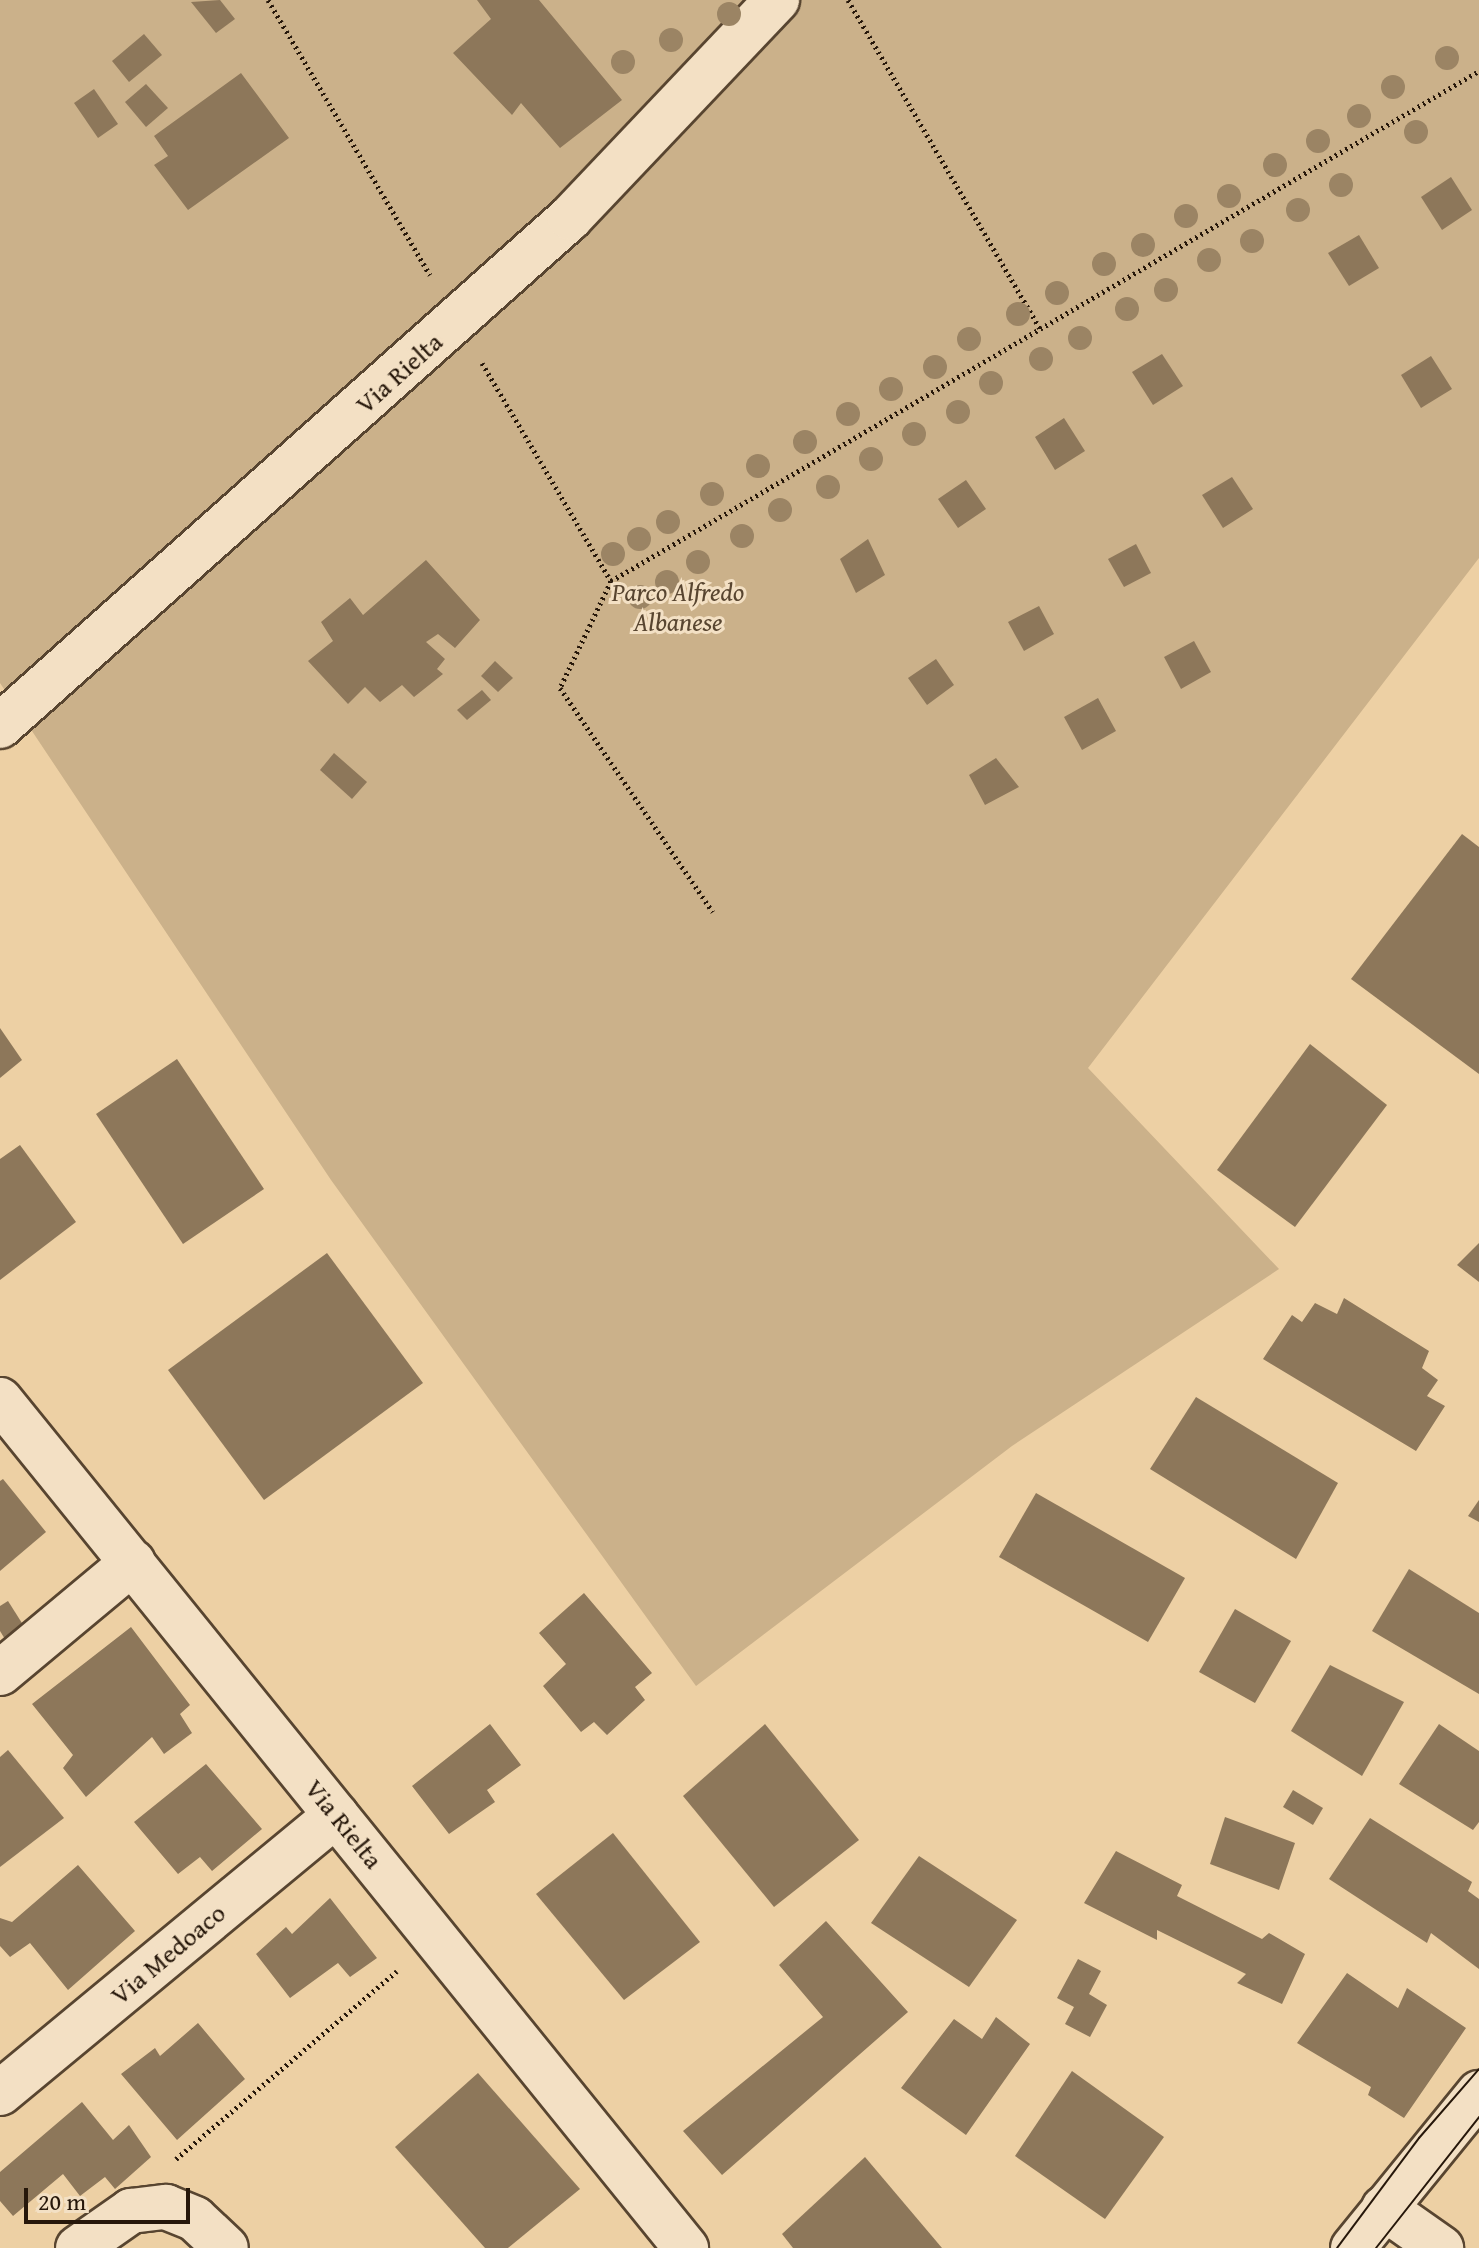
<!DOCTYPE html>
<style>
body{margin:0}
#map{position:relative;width:1479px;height:2248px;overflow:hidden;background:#edd0a4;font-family:"Gentium Book Plus",serif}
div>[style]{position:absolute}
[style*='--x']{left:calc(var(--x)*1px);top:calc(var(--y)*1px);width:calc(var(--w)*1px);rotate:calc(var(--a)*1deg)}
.green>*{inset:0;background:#cbb18a}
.building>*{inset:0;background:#8d775a}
.path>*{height:5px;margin-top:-2.5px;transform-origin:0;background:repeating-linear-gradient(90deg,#26170a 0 2px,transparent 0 6px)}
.roads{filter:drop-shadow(2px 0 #584530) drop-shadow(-2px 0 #584530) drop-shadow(0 2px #584530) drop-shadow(0 -2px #584530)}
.street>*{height:44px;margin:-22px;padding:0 22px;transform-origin:22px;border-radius:22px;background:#f3e0c4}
.secondary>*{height:44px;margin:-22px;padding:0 22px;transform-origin:22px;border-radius:22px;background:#f3e0c4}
.tram>*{height:2px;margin:-1px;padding:0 1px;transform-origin:1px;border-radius:1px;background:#26170a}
.trees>*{width:24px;height:24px;margin:-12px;border-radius:50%;background:#9b8464}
span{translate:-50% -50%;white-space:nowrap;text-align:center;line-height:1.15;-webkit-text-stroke:6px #f3e0c4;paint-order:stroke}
.street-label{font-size:26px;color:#26170a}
.park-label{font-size:26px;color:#584530;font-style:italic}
.scale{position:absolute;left:24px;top:2188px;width:166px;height:36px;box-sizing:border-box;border:4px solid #26170a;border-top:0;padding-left:10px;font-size:24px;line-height:28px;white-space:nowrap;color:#26170a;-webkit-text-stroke:6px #f3e0c4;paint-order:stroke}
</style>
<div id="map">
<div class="green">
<div style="clip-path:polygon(0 0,1479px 0,1479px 558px,1088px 1068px,1279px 1269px,1012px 1446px,696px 1686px,331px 1180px,0 683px)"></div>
</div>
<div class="building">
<div style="clip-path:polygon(220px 0,235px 19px,216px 33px,191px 2px)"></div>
<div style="clip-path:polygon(477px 0,539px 0,622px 100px,560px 148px,521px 103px,512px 115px,453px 53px,491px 19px)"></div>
<div style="clip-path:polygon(144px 34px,162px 55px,129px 82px,112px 61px)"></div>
<div style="clip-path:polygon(241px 73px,289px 138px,188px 210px,154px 165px,168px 156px,154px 136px)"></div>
<div style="clip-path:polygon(146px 84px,168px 108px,146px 127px,125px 102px)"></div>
<div style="clip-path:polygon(94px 89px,118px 124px,98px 138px,74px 103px)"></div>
<div style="clip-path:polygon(1451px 177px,1472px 210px,1442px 230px,1421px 197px)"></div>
<div style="clip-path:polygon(1359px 235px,1379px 268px,1349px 286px,1328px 253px)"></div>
<div style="clip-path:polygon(1162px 354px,1183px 386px,1153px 405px,1132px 372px)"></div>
<div style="clip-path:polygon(1431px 356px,1452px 389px,1421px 408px,1401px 375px)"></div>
<div style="clip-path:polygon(1064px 418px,1085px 451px,1055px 470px,1035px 437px)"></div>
<div style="clip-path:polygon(1232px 477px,1253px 509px,1223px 528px,1202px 495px)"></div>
<div style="clip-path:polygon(966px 480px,986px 509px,958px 528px,938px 499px)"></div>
<div style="clip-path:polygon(868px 539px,885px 575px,856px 593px,840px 559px)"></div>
<div style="clip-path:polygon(1136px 544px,1151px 573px,1124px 587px,1108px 559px)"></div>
<div style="clip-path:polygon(426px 560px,480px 620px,455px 648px,438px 634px,426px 642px,445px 659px,437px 669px,443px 674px,414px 697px,402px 685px,380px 702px,365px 687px,348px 704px,308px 661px,333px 641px,321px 622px,350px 598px,363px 615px)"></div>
<div style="clip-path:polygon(1039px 606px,1054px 634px,1024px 651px,1008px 622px)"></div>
<div style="clip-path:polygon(1194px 641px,1211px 672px,1181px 689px,1164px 657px)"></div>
<div style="clip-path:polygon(936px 659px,954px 685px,927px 705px,908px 678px)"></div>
<div style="clip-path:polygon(495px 661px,513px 678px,498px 692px,481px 676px)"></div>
<div style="clip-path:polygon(482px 690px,491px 700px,467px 720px,457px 710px)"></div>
<div style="clip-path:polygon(1098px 698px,1116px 731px,1082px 750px,1064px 717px)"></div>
<div style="clip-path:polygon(334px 753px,367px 782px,352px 799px,320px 770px)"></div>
<div style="clip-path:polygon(996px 758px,1019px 787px,985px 805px,969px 775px)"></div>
<div style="clip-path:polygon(1462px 834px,1479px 847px,1479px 1074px,1351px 979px)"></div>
<div style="clip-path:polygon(0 1028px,22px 1060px,0 1078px)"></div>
<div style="clip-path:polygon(1310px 1044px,1387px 1105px,1295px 1227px,1217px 1170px)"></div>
<div style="clip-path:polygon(177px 1059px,264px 1189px,183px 1244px,96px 1114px)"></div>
<div style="clip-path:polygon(20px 1145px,76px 1222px,0 1280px,0 1159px)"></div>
<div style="clip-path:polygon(1479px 1243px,1479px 1282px,1457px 1265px)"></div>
<div style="clip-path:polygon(327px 1253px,423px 1383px,264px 1500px,168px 1370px)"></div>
<div style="clip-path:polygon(1344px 1298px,1429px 1351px,1422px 1368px,1438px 1380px,1427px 1396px,1445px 1406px,1416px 1451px,1263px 1359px,1292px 1315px,1302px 1322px,1315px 1303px,1337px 1314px)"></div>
<div style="clip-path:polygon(1196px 1397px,1338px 1483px,1296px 1559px,1150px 1469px)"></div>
<div style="clip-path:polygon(3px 1479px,46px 1532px,0 1571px,0 1481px)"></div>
<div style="clip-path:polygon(1036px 1493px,1185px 1578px,1148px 1642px,999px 1557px)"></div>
<div style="clip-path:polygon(1479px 1500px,1479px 1522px,1468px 1516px)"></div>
<div style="clip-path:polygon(1409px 1569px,1479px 1613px,1479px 1694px,1372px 1631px)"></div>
<div style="clip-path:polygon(584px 1593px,652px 1673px,635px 1687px,645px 1700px,607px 1735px,594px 1722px,581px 1732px,543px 1686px,566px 1664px,539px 1633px)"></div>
<div style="clip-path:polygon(8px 1601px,27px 1631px,8px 1644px,0 1631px,0 1606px)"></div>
<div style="clip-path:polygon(1235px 1609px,1291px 1641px,1255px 1703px,1199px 1672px)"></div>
<div style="clip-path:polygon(131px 1627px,190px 1705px,180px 1714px,192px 1733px,164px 1754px,152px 1737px,86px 1797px,63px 1768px,73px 1755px,32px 1704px)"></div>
<div style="clip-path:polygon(1330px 1665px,1404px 1702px,1362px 1776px,1291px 1731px)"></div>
<div style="clip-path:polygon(490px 1724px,521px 1765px,487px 1790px,495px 1802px,449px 1834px,412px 1786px)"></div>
<div style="clip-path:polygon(765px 1724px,859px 1840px,774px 1907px,683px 1796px)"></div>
<div style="clip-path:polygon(1439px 1724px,1479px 1751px,1479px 1822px,1473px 1830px,1399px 1784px)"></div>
<div style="clip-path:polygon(8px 1750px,64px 1818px,0 1867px,0 1757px)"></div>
<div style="clip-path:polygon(206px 1764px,262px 1829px,212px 1871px,200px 1857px,178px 1874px,134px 1822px)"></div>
<div style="clip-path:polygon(1293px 1790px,1323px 1808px,1313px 1825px,1283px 1807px)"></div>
<div style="clip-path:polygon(1225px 1817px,1295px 1843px,1279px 1890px,1210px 1864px)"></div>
<div style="clip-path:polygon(1370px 1818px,1472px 1882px,1468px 1891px,1479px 1899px,1479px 1969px,1431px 1933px,1427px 1943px,1329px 1879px)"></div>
<div style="clip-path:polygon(613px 1833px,700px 1942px,624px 2000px,536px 1894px)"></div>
<div style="clip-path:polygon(1116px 1851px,1182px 1885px,1177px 1896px,1262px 1939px,1269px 1933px,1305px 1954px,1282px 2004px,1237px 1983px,1246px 1974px,1157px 1930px,1157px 1940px,1084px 1903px)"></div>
<div style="clip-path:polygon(919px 1856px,1017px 1920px,969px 1987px,871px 1923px)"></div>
<div style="clip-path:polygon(78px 1865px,135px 1931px,68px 1990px,30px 1943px,10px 1957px,0 1946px,0 1918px,12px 1922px)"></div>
<div style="clip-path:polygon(330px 1898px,377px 1958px,350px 1977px,338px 1963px,290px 1998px,256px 1954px,286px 1927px,292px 1934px)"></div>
<div style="clip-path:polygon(826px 1921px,908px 2012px,722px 2175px,683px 2131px,823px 2017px,779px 1965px)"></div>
<div style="clip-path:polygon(1078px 1959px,1101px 1971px,1089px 1994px,1107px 2005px,1090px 2037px,1065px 2024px,1074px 2007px,1057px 1998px)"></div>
<div style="clip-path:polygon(1347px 1973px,1398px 2008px,1407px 1988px,1466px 2028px,1404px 2118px,1368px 2095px,1371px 2087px,1297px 2043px)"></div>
<div style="clip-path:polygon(996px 2017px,1030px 2044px,966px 2135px,901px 2088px,954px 2019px,982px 2039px)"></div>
<div style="clip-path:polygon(198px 2023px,245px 2079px,177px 2140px,121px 2074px,155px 2048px,160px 2056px)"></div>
<div style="clip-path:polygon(1072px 2071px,1164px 2137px,1105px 2219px,1015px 2156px)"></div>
<div style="clip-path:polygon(478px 2073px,580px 2189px,508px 2248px,485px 2248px,395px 2147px)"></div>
<div style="clip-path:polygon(82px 2102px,113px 2140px,129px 2125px,151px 2157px,115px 2189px,105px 2177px,80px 2196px,63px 2174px,13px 2216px,0 2201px,0 2172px)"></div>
<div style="clip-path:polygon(865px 2157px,942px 2248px,793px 2248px,782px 2234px)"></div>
</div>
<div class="path">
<div style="--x:268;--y:0;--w:319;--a:59.5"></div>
<div style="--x:848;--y:0;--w:382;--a:59.7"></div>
<div style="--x:482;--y:363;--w:253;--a:59.4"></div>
<div style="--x:611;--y:581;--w:1007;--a:-30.44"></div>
<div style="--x:611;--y:581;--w:119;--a:115.5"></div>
<div style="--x:560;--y:688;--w:271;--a:55.7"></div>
<div style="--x:176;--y:2159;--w:290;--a:-40.4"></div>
</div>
<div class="roads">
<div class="street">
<div style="--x:0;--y:726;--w:764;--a:-41.71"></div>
<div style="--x:570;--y:218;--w:301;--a:-46.5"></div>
<div style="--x:0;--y:1400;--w:1091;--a:51.03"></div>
<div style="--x:0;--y:1673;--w:173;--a:-39.8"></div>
<div style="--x:0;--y:2093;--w:436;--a:-39.6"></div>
<div style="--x:1384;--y:2208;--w:70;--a:35.1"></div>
<div style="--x:78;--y:2248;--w:65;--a:-34.9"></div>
<div style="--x:131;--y:2211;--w:35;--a:-7"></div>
<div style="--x:166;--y:2207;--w:31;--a:22"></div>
<div style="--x:195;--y:2219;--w:42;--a:43.1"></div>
</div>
<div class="secondary">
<div style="--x:1353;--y:2248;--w:200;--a:-50.9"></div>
</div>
</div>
<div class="tram">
<div style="--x:1337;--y:2248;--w:137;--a:-53.3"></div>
<div style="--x:1419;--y:2138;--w:91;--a:-49"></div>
<div style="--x:1376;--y:2248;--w:167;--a:-51.8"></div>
</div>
<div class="trees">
<div style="left:729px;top:14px"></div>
<div style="left:671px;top:40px"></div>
<div style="left:1447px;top:58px"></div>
<div style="left:623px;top:62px"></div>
<div style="left:1393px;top:87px"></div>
<div style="left:1359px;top:116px"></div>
<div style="left:1416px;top:132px"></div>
<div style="left:1318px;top:141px"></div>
<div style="left:1275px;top:165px"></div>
<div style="left:1341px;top:185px"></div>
<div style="left:1229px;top:196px"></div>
<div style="left:1298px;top:210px"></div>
<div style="left:1186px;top:216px"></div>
<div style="left:1252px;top:241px"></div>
<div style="left:1143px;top:245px"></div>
<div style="left:1209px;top:260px"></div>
<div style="left:1104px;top:264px"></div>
<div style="left:1166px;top:290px"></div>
<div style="left:1057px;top:293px"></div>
<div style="left:1127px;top:309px"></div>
<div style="left:1018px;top:314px"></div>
<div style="left:1080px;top:338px"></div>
<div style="left:969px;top:339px"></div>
<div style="left:1041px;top:359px"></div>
<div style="left:935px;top:367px"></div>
<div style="left:991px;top:383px"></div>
<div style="left:891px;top:389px"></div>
<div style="left:958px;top:412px"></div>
<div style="left:848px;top:414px"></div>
<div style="left:914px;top:434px"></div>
<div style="left:805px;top:442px"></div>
<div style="left:871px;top:459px"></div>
<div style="left:758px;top:466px"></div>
<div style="left:828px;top:487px"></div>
<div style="left:712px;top:494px"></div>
<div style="left:780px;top:510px"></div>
<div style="left:668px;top:522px"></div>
<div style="left:742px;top:536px"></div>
<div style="left:639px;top:539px"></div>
<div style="left:613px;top:554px"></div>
<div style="left:698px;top:562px"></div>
<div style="left:667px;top:582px"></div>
<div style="left:640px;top:597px"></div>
</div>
<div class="street-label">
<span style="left:399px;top:373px;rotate:-42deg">Via Rielta</span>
<span style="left:344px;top:1824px;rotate:51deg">Via Rielta</span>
<span style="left:168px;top:1954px;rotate:-40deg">Via Medoaco</span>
</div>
<div class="park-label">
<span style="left:678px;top:607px">Parco Alfredo<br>Albanese</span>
</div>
<div class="scale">20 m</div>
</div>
